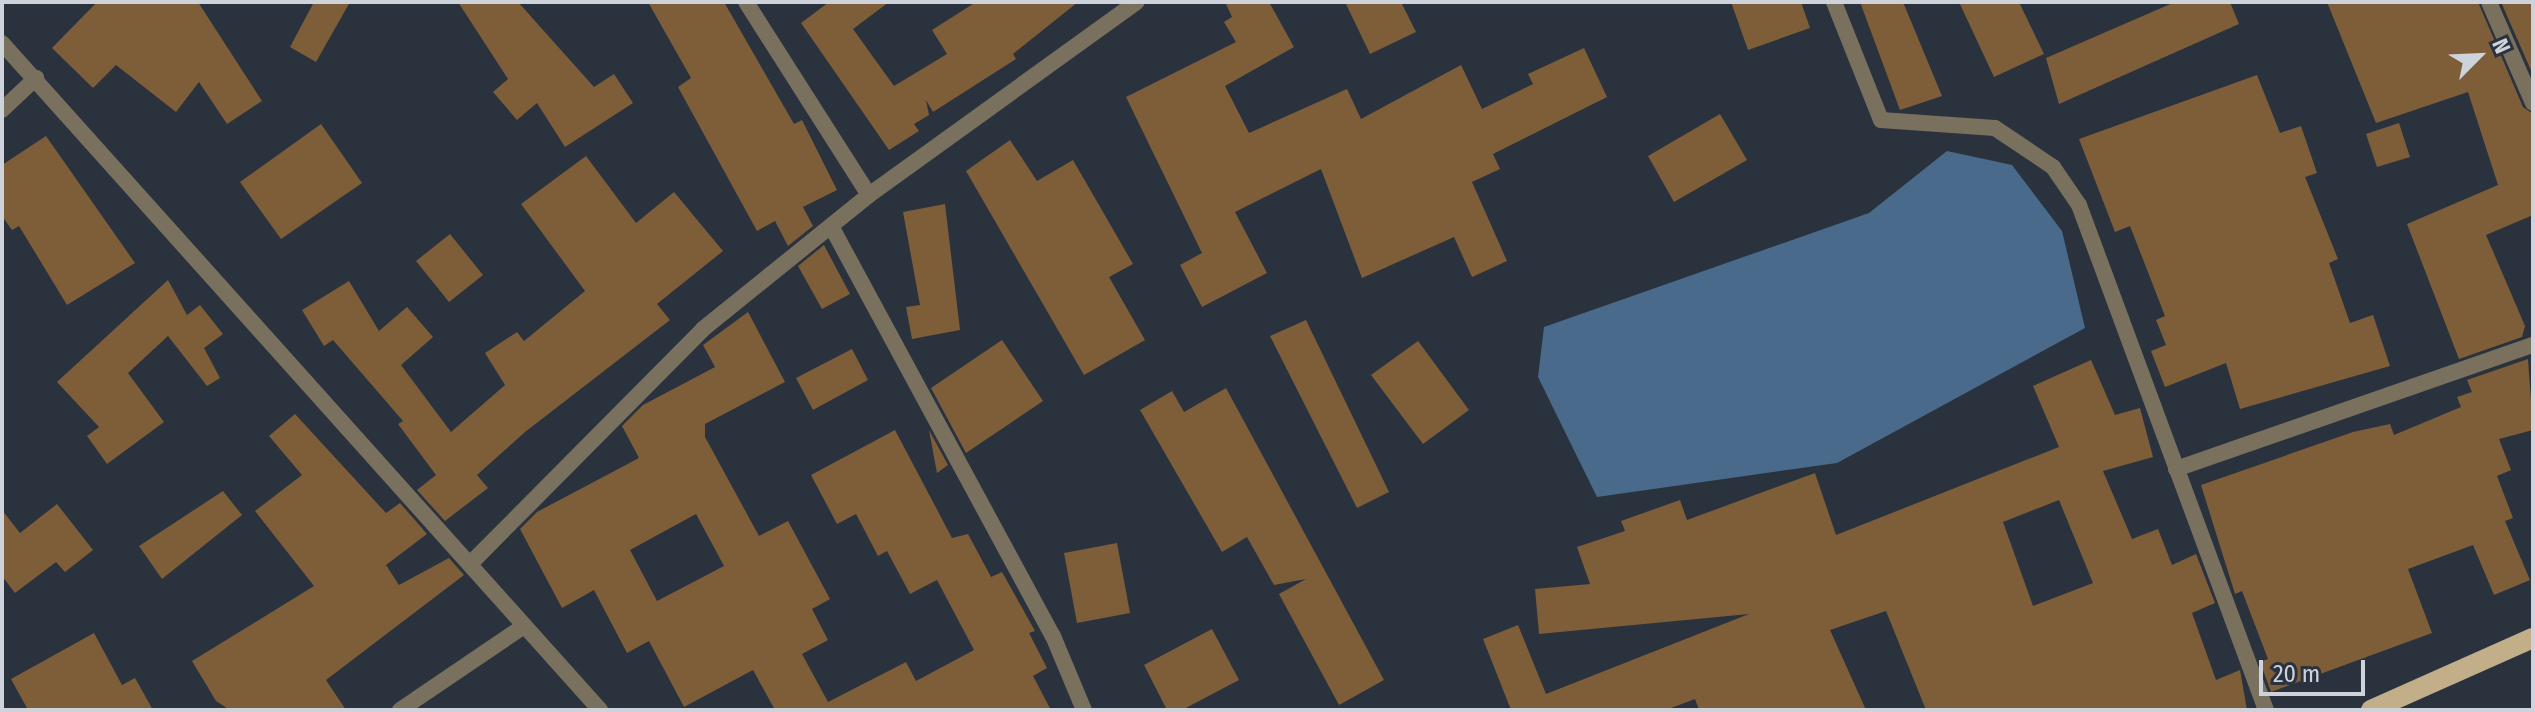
<!DOCTYPE html>
<style>
body{margin:0}
#map{position:relative;width:2535px;height:712px;overflow:hidden;background:#2a323e;font-family:"Fira Sans Condensed",sans-serif}
div>[style]{position:absolute}
[style*='--x']{left:calc(var(--x)*1px);top:calc(var(--y)*1px);width:calc(var(--w)*1px);rotate:calc(var(--a)*1deg)}
.water>*{inset:0;background:#4a6a8c}
.building>*{inset:0;background:#7e5d39}
.street>*{height:16px;margin:-8px;padding:0 8px;transform-origin:8px;border-radius:8px;background:#7a705e}
.primary>*{height:20px;margin:-10px;padding:0 10px;transform-origin:10px;border-radius:10px;background:#c2ae88}
span{translate:-50% -50%;white-space:nowrap;text-align:center;line-height:1.15;-webkit-text-stroke:6px #2a323e;paint-order:stroke}
.frame{position:absolute;inset:0;border:4px solid #ced3db;pointer-events:none}
.north{position:absolute;left:2439px;top:16px;width:80px;height:80px;-webkit-text-stroke:6px #2a323e;paint-order:stroke;rotate:66deg;font-size:22px;font-weight:700;line-height:32px;text-align:center;color:#ced3db}
.north::after{content:'';display:block;margin:auto;width:28px;height:36px;background:#ced3db;clip-path:polygon(50% 0,100% 100%,50% 72%,0 100%)}
.scale{position:absolute;left:2259px;top:660px;width:106px;height:36px;box-sizing:border-box;border:4px solid #ced3db;border-top:0;padding-left:10px;font-size:24px;line-height:28px;white-space:nowrap;color:#ced3db;-webkit-text-stroke:6px #2a323e;paint-order:stroke}
</style>
<div id="map">
<div class="water">
<div style="clip-path:polygon(1947px 151px,2012px 165px,2062px 231px,2085px 328px,1837px 463px,1597px 497px,1538px 377px,1544px 327px,1869px 213px)"></div>
</div>
<div class="building">
<div style="clip-path:polygon(97px 2px,198px 2px,262px 101px,227px 124px,199px 82px,176px 112px,116px 65px,93px 88px,52px 48px)"></div>
<div style="clip-path:polygon(314px 2px,350px 2px,316px 62px,290px 47px)"></div>
<div style="clip-path:polygon(458px 2px,518px 2px,594px 87px,614px 74px,633px 103px,565px 147px,537px 103px,517px 120px,493px 92px,508px 79px)"></div>
<div style="clip-path:polygon(648px 2px,724px 2px,794px 124px,802px 120px,837px 190px,803px 207px,813px 226px,788px 246px,775px 221px,757px 231px,678px 87px,691px 78px)"></div>
<div style="clip-path:polygon(829px 2px,889px 2px,853px 29px,894px 86px,947px 54px,932px 30px,976px 2px,1078px 2px,1013px 54px,1016px 59px,933px 112px,926px 100px,929px 115px,914px 124px,919px 131px,889px 150px,801px 23px)"></div>
<div style="clip-path:polygon(1225px 2px,1269px 2px,1294px 47px,1225px 86px,1249px 133px,1347px 89px,1361px 119px,1461px 65px,1482px 109px,1533px 84px,1528px 74px,1584px 48px,1607px 97px,1493px 154px,1500px 169px,1472px 182px,1507px 261px,1472px 277px,1454px 237px,1362px 278px,1321px 169px,1235px 212px,1267px 273px,1202px 307px,1180px 265px,1202px 253px,1126px 97px,1236px 42px,1224px 22px,1232px 17px)"></div>
<div style="clip-path:polygon(1345px 2px,1401px 2px,1416px 32px,1370px 54px)"></div>
<div style="clip-path:polygon(1731px 2px,1801px 2px,1810px 28px,1748px 50px)"></div>
<div style="clip-path:polygon(1860px 2px,1903px 2px,1942px 96px,1900px 110px)"></div>
<div style="clip-path:polygon(1959px 2px,2019px 2px,2044px 54px,1994px 77px)"></div>
<div style="clip-path:polygon(2175px 2px,2230px 2px,2239px 24px,2059px 104px,2046px 58px)"></div>
<div style="clip-path:polygon(2327px 2px,2478px 2px,2523px 107px,2533px 114px,2533px 215px,2486px 235px,2525px 326px,2522px 337px,2459px 359px,2407px 224px,2498px 185px,2468px 92px,2376px 123px)"></div>
<div style="clip-path:polygon(2501px 2px,2533px 2px,2533px 75px)"></div>
<div style="clip-path:polygon(2257px 75px,2280px 133px,2301px 126px,2317px 173px,2305px 177px,2338px 259px,2329px 263px,2350px 323px,2373px 315px,2390px 366px,2240px 409px,2226px 363px,2165px 387px,2151px 351px,2166px 345px,2156px 320px,2165px 316px,2130px 226px,2115px 232px,2079px 139px)"></div>
<div style="clip-path:polygon(1720px 114px,1747px 160px,1674px 202px,1648px 156px)"></div>
<div style="clip-path:polygon(2399px 123px,2410px 157px,2377px 167px,2366px 134px)"></div>
<div style="clip-path:polygon(321px 124px,362px 183px,281px 239px,240px 182px)"></div>
<div style="clip-path:polygon(46px 136px,135px 263px,67px 305px,19px 226px,12px 230px,2px 216px,2px 165px)"></div>
<div style="clip-path:polygon(1010px 140px,1037px 181px,1073px 160px,1133px 264px,1109px 277px,1145px 340px,1084px 375px,966px 171px)"></div>
<div style="clip-path:polygon(586px 156px,636px 223px,674px 192px,723px 251px,657px 304px,670px 320px,525px 432px,477px 475px,488px 488px,445px 521px,417px 490px,436px 475px,398px 424px,403px 421px,333px 340px,324px 346px,302px 310px,349px 281px,379px 331px,407px 307px,433px 337px,401px 365px,451px 432px,505px 385px,485px 353px,517px 332px,524px 341px,585px 291px,521px 204px)"></div>
<div style="clip-path:polygon(945px 204px,960px 330px,912px 339px,906px 307px,920px 305px,903px 212px)"></div>
<div style="clip-path:polygon(450px 234px,483px 275px,449px 302px,416px 261px)"></div>
<div style="clip-path:polygon(824px 245px,850px 294px,822px 309px,798px 266px)"></div>
<div style="clip-path:polygon(168px 280px,187px 315px,200px 305px,223px 334px,204px 348px,220px 378px,207px 386px,168px 336px,128px 373px,164px 422px,107px 464px,87px 436px,99px 427px,57px 382px)"></div>
<div style="clip-path:polygon(evenodd,748px 312px,785px 382px,705px 424px,705px 437px,759px 536px,788px 521px,830px 599px,812px 609px,828px 640px,802px 654px,828px 702px,906px 662px,916px 681px,974px 650px,937px 580px,910px 594px,887px 551px,878px 556px,856px 514px,837px 524px,811px 475px,895px 430px,952px 538px,968px 534px,991px 577px,1002px 572px,1035px 631px,1029px 633px,1047px 668px,1033px 676px,1051px 710px,775px 710px,753px 670px,684px 707px,649px 641px,627px 653px,594px 590px,562px 608px,520px 529px,537px 512px,639px 458px,622px 426px,643px 405px,715px 367px,703px 345px,748px 312px,696px 514px,724px 566px,657px 601px,630px 550px,696px 514px)"></div>
<div style="clip-path:polygon(1306px 320px,1389px 492px,1357px 508px,1270px 336px)"></div>
<div style="clip-path:polygon(1002px 340px,1043px 401px,966px 453px,931px 388px)"></div>
<div style="clip-path:polygon(1418px 341px,1469px 410px,1423px 444px,1371px 375px)"></div>
<div style="clip-path:polygon(852px 349px,868px 380px,813px 410px,796px 378px)"></div>
<div style="clip-path:polygon(2528px 359px,2533px 430px,2499px 439px,2511px 470px,2497px 476px,2513px 518px,2505px 521px,2530px 580px,2494px 595px,2473px 545px,2408px 569px,2432px 633px,2271px 692px,2260px 662px,2268px 659px,2242px 591px,2235px 594px,2201px 485px,2353px 432px,2390px 424px,2394px 435px,2461px 407px,2457px 397px,2472px 392px,2467px 380px)"></div>
<div style="clip-path:polygon(evenodd,2091px 360px,2115px 415px,2140px 408px,2153px 457px,2103px 471px,2132px 539px,2158px 529px,2172px 565px,2196px 554px,2215px 603px,2192px 613px,2216px 680px,2240px 670px,2247px 710px,1926px 710px,1886px 611px,1830px 630px,1866px 710px,1699px 710px,1695px 699px,1666px 710px,1511px 710px,1483px 639px,1518px 625px,1546px 694px,1749px 614px,1539px 634px,1535px 589px,1590px 584px,1577px 547px,1625px 531px,1621px 521px,1680px 500px,1687px 520px,1815px 473px,1836px 535px,2059px 447px,2033px 386px,2091px 360px,2059px 500px,2093px 583px,2033px 606px,2003px 522px,2059px 500px)"></div>
<div style="clip-path:polygon(1226px 388px,1384px 680px,1339px 705px,1279px 594px,1306px 579px,1274px 585px,1247px 537px,1222px 552px,1140px 410px,1172px 391px,1184px 412px)"></div>
<div style="clip-path:polygon(295px 414px,386px 513px,400px 503px,427px 534px,386px 565px,399px 585px,449px 558px,464px 575px,326px 680px,346px 710px,230px 710px,216px 701px,192px 661px,314px 586px,255px 511px,302px 475px,269px 436px)"></div>
<div style="clip-path:polygon(929px 430px,948px 465px,937px 473px)"></div>
<div style="clip-path:polygon(223px 491px,242px 515px,162px 579px,139px 546px)"></div>
<div style="clip-path:polygon(57px 504px,93px 550px,65px 572px,56px 562px,15px 593px,2px 576px,2px 510px,20px 533px)"></div>
<div style="clip-path:polygon(1117px 543px,1130px 613px,1077px 623px,1064px 553px)"></div>
<div style="clip-path:polygon(1212px 629px,1239px 680px,1182px 710px,1167px 710px,1144px 665px)"></div>
<div style="clip-path:polygon(94px 633px,122px 685px,135px 678px,153px 710px,28px 710px,11px 679px)"></div>
</div>
<div class="street">
<div style="--x:746;--y:2;--w:229;--a:57.5"></div>
<div style="--x:1834;--y:2;--w:127;--a:68.3"></div>
<div style="--x:1881;--y:120;--w:114;--a:4"></div>
<div style="--x:1995;--y:128;--w:70;--a:33.9"></div>
<div style="--x:2053;--y:167;--w:46;--a:55.6"></div>
<div style="--x:2079;--y:205;--w:539;--a:69.68"></div>
<div style="--x:2489;--y:2;--w:110;--a:66.5"></div>
<div style="--x:2;--y:43;--w:896;--a:48.12"></div>
<div style="--x:2;--y:110;--w:47;--a:-43.3"></div>
<div style="--x:831;--y:226;--w:466;--a:61.6"></div>
<div style="--x:1053;--y:636;--w:80;--a:67.3"></div>
<div style="--x:2176;--y:469;--w:378;--a:-19.2"></div>
<div style="--x:473;--y:561;--w:327;--a:-45.2"></div>
<div style="--x:703;--y:329;--w:213;--a:-38.9"></div>
<div style="--x:869;--y:195;--w:330;--a:-35.8"></div>
<div style="--x:400;--y:710;--w:150;--a:-34.1"></div>
</div>
<div class="primary">
<div style="--x:2371;--y:710;--w:177;--a:-24"></div>
</div>
<div class="frame"></div>
<div class="north">N</div>
<div class="scale">20 m</div>
</div>
